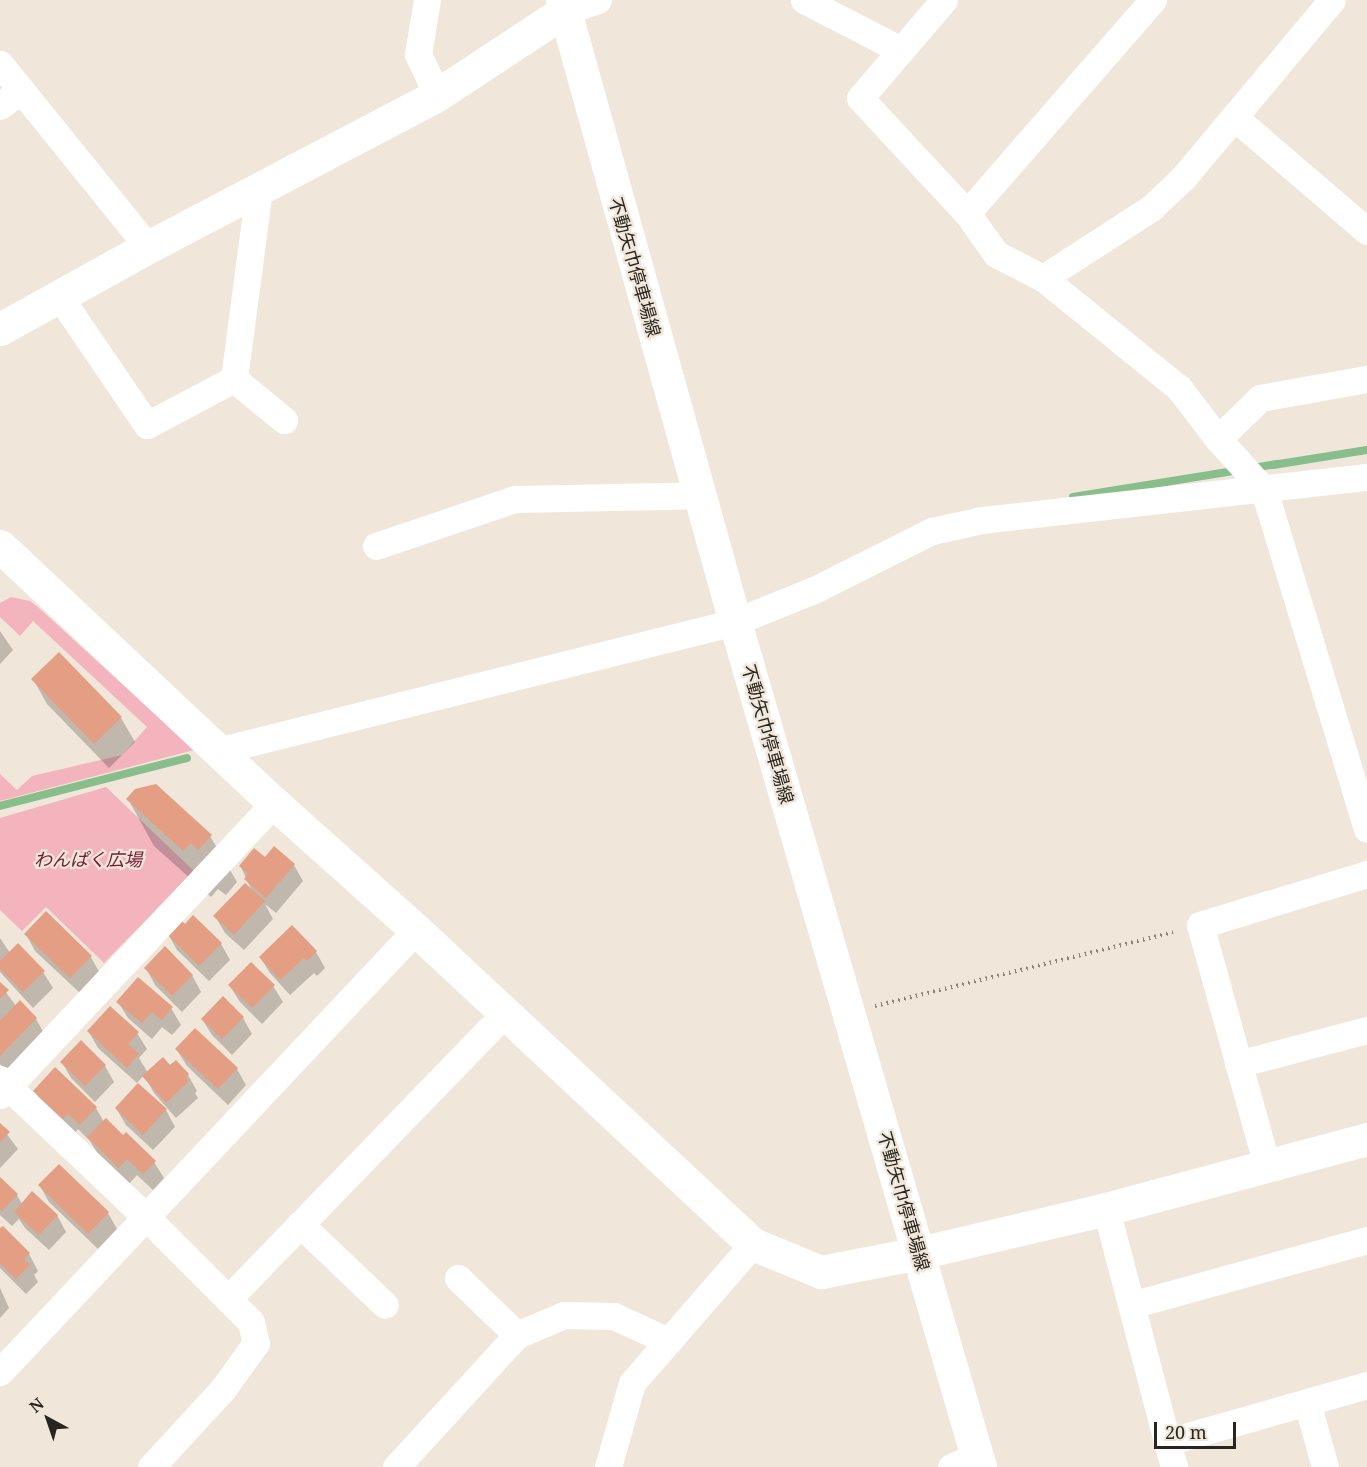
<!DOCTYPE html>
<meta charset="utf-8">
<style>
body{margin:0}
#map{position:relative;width:1367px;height:1467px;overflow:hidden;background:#f0e6d9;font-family:"Noto Serif","Noto Sans JP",serif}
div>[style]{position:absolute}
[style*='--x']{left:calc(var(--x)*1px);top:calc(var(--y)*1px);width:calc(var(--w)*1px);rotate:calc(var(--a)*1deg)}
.green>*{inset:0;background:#f3b4be}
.shadow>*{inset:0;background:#0003}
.stream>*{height:8px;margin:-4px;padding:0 4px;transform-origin:4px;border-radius:4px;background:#88be8b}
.building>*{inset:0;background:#e39e83}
.path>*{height:4px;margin-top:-2px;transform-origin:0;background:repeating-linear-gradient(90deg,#89837a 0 1.5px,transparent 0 6px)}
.street>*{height:27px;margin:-13.5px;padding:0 13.5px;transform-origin:13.5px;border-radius:13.5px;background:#fff}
.secondary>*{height:33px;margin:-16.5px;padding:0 16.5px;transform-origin:16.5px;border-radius:16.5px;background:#fff}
span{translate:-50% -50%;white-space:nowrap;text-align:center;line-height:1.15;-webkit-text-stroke:4.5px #f0e6d9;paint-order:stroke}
.street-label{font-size:18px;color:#282520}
.park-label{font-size:18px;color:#711b34;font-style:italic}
.north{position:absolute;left:18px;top:1389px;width:60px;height:60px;-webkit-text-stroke:4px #f0e6d9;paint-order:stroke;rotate:320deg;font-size:16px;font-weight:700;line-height:24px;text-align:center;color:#282520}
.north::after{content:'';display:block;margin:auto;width:21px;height:27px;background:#282520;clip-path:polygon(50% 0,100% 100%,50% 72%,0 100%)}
.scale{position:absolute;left:1154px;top:1422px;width:82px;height:27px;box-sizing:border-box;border:3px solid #282520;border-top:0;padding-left:8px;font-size:18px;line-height:21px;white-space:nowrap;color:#282520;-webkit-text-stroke:4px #f0e6d9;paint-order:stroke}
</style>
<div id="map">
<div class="green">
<div style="clip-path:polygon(11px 597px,30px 601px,38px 607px,194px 750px,0 801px,0 774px,17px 790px,32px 776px,122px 755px,147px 727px,33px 621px,20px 636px,0 617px,0 603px)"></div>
<div style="clip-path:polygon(106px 787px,194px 871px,104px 963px,46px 907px,22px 931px,0 910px,0 818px)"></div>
</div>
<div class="shadow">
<div style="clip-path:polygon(0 631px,13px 650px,0 664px)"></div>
<div style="clip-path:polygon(33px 679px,121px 718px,135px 742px,109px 768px,47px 704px)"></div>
<div style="clip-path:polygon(128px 799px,210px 836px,237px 882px,226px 895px,218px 889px,211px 897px,154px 846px)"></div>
<div style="clip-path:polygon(265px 859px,294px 865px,303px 881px,276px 913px,265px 904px,273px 919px,244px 950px,225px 933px,215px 916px,252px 891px,241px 867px)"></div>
<div style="clip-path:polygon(185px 926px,221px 944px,230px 960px,209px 981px,177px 950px,168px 934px)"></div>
<div style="clip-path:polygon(26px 934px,90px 956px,100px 973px,80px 993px,35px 951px)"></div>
<div style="clip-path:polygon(0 938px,10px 953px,43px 972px,53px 988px,33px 1008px,0 972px)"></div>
<div style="clip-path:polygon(316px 952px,325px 968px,317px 976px,314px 973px,290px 995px,270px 973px,260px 957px)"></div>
<div style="clip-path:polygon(146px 968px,192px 975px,201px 992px,182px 1012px,155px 985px)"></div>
<div style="clip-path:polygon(0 984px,16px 1006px,36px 1019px,45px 1035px,9px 1072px,0 1064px)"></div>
<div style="clip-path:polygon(230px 986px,273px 986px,283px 1002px,262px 1024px,240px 1002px)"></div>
<div style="clip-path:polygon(118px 1002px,171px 1008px,181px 1025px,172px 1035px,162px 1027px,152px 1039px,128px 1018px)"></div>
<div style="clip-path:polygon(243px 1018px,252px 1034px,232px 1055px,212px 1035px,202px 1019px)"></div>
<div style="clip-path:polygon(89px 1032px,137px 1033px,147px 1049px,139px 1058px,148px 1073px,170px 1067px,188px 1075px,197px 1091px,195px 1093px,198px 1098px,176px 1118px,154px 1093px,144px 1075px,137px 1083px,98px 1048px)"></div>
<div style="clip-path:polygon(177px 1050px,237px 1069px,246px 1085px,228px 1105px,187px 1066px)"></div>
<div style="clip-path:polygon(62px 1062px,105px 1066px,114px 1082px,95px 1102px,71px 1078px)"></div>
<div style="clip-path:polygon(35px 1091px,96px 1108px,104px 1122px,154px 1162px,164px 1178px,153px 1190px,137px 1175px,129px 1184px,98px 1154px,90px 1141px,78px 1129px,73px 1135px,44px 1107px)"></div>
<div style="clip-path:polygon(116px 1108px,166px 1110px,175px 1127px,153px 1150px,126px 1125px)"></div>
<div style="clip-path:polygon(0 1125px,18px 1149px,0 1168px)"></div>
<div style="clip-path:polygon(0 1179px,17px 1195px,22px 1204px,57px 1215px,66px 1232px,49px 1250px,25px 1228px,19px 1219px,12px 1226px,0 1215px)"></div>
<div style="clip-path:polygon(40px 1186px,108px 1213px,117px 1229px,98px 1249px,49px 1202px)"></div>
<div style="clip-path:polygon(3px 1228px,29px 1254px,38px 1271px,34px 1275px,38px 1282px,26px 1294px,0 1268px,0 1230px)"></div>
<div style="clip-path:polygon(0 1288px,9px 1308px,0 1318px)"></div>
</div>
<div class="stream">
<div style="--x:1273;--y:465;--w:95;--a:-9.1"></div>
<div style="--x:1073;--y:497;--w:207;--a:-9.2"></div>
<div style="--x:0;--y:806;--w:193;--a:-14.4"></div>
</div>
<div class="building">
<div style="clip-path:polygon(59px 652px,122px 717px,94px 744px,31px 679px)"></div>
<div style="clip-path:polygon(156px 784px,212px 835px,198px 850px,191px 843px,183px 851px,126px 799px,135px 789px)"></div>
<div style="clip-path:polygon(274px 846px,295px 864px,266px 898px,244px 879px,248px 874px,239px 866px,254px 848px,265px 857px)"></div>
<div style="clip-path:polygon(245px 883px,265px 901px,234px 935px,213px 916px)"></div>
<div style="clip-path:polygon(46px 911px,92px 956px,70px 978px,24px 934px)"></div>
<div style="clip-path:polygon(193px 915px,222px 943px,199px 966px,166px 933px,180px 919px,185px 924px)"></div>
<div style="clip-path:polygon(292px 925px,317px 951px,307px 961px,304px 958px,280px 980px,259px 957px)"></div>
<div style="clip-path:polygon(18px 943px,45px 971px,23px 992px,0 969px,0 961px)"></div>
<div style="clip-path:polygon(165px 946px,193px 975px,172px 996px,144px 968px)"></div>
<div style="clip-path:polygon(251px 962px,275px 985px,252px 1008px,228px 985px)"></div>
<div style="clip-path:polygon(138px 977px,173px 1007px,162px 1020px,152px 1012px,142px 1023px,116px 1002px)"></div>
<div style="clip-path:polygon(0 982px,9px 990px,0 999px)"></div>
<div style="clip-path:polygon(223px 996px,244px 1017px,222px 1039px,201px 1019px)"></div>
<div style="clip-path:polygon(20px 1000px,37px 1018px,0 1056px,0 1021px)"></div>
<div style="clip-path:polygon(110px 1006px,139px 1032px,128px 1044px,139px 1054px,127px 1068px,87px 1031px)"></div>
<div style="clip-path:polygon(195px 1028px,238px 1068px,218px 1089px,175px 1049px)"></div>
<div style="clip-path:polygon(81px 1040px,106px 1065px,85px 1086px,60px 1062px)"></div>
<div style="clip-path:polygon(163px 1057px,170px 1065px,176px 1060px,189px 1074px,186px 1077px,189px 1081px,166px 1103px,142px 1076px)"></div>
<div style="clip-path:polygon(55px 1067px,97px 1107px,80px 1125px,68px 1114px,63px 1119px,33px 1091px)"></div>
<div style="clip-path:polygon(138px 1083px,167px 1109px,143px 1135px,115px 1108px)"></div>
<div style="clip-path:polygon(106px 1118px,123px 1135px,126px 1132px,156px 1161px,143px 1174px,127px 1159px,119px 1168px,87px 1137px)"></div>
<div style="clip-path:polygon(0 1123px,10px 1132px,0 1142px)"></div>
<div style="clip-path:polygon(59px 1164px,109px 1212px,88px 1234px,38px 1185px)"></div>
<div style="clip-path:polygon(0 1177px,18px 1194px,2px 1211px,0 1209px)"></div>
<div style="clip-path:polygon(32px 1191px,58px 1215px,39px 1235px,14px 1212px)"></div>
<div style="clip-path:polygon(3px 1226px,30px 1253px,24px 1259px,30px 1265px,16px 1279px,0 1263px,0 1228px)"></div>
</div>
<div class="path">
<div style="--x:875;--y:1006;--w:307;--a:-13.9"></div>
</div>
<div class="street">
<div style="--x:427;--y:0;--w:55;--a:99.5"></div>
<div style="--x:418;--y:54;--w:45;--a:65.1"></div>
<div style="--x:804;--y:0;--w:109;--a:27.3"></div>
<div style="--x:944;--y:0;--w:129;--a:130.6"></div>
<div style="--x:860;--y:98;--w:157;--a:47.1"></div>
<div style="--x:967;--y:213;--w:50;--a:54.7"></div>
<div style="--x:996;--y:254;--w:53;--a:27.1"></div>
<div style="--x:1043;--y:278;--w:175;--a:39"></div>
<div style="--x:1179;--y:388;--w:64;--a:52.6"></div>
<div style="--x:1218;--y:439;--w:69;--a:48"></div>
<div style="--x:1264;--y:490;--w:354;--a:73.1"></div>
<div style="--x:563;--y:12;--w:37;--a:-19"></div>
<div style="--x:0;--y:64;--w:33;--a:51"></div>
<div style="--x:21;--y:90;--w:26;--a:143"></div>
<div style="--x:21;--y:90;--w:202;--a:51"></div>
<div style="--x:1234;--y:117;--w:175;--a:40.6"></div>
<div style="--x:967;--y:213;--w:283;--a:-48.9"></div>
<div style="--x:1043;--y:278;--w:129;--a:-32.9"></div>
<div style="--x:1151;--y:208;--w:44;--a:-43.2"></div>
<div style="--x:1183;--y:178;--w:232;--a:-50.1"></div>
<div style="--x:59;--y:296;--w:156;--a:55.7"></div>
<div style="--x:147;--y:425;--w:98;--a:-27.9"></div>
<div style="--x:234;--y:379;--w:65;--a:39.4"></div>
<div style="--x:234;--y:379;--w:193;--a:-82.5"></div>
<div style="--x:1218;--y:439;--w:59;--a:-44.3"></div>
<div style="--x:1260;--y:398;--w:109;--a:-10.1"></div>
<div style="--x:376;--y:546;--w:147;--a:-18.7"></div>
<div style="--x:515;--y:499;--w:184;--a:-1.2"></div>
<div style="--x:217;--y:751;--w:534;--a:-13.98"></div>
<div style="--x:735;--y:622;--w:87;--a:-22.2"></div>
<div style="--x:816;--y:589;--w:130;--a:-26.6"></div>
<div style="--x:932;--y:531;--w:51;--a:-12.4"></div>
<div style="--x:982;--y:520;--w:387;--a:-6.4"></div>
<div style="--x:1238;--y:1064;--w:133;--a:-14.8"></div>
<div style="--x:0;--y:1079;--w:201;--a:43.4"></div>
<div style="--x:146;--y:1217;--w:148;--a:45"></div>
<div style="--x:251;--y:1322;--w:22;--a:77"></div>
<div style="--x:256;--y:1343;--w:57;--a:125.7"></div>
<div style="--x:223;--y:1389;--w:106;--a:132.7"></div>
<div style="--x:0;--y:1095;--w:400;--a:-46.8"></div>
<div style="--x:1267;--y:1166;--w:250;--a:-105.5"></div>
<div style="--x:1200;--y:925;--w:175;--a:-17"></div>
<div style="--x:1106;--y:1209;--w:241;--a:75.3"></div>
<div style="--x:1167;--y:1442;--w:208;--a:-15.9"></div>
<div style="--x:300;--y:1224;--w:117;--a:43.6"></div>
<div style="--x:458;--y:1278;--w:82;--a:44"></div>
<div style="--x:228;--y:1299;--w:398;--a:-45.9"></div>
<div style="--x:1131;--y:1305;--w:245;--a:-15.4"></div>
<div style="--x:0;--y:1372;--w:607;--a:-46.74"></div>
<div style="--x:1307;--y:1402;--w:67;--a:74.5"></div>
<div style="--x:1167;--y:1442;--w:26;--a:74"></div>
<div style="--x:396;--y:1467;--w:179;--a:-47.5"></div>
<div style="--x:517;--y:1335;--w:51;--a:-23.1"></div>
<div style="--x:564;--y:1315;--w:50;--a:1.1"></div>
<div style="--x:614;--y:1316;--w:60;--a:24.8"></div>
<div style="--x:608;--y:1467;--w:87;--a:-74.1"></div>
<div style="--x:632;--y:1383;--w:184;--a:-49"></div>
<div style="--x:951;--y:1467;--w:27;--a:-24"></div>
</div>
<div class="secondary">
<div style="--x:562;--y:0;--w:646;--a:74.46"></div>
<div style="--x:735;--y:622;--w:880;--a:73.83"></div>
<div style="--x:0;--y:329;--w:169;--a:-29"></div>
<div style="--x:148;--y:247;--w:327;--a:-27.7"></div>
<div style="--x:437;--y:95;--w:151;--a:-33.4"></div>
<div style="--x:0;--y:546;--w:376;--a:43.2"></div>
<div style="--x:274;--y:803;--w:191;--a:41.8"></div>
<div style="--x:416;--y:930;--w:461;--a:43"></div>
<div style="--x:753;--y:1244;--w:74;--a:22.4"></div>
<div style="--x:821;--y:1272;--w:100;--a:-11"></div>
<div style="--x:919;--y:1253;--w:192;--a:-13.2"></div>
<div style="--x:1106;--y:1209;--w:270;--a:-15"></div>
</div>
<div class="street-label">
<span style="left:635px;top:267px;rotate:74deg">不動矢巾停車場線</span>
<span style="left:768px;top:734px;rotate:74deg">不動矢巾停車場線</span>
<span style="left:904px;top:1201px;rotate:74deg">不動矢巾停車場線</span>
</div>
<div class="park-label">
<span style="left:88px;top:859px">わんぱく広場</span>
</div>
<div class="north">N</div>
<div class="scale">20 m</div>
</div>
